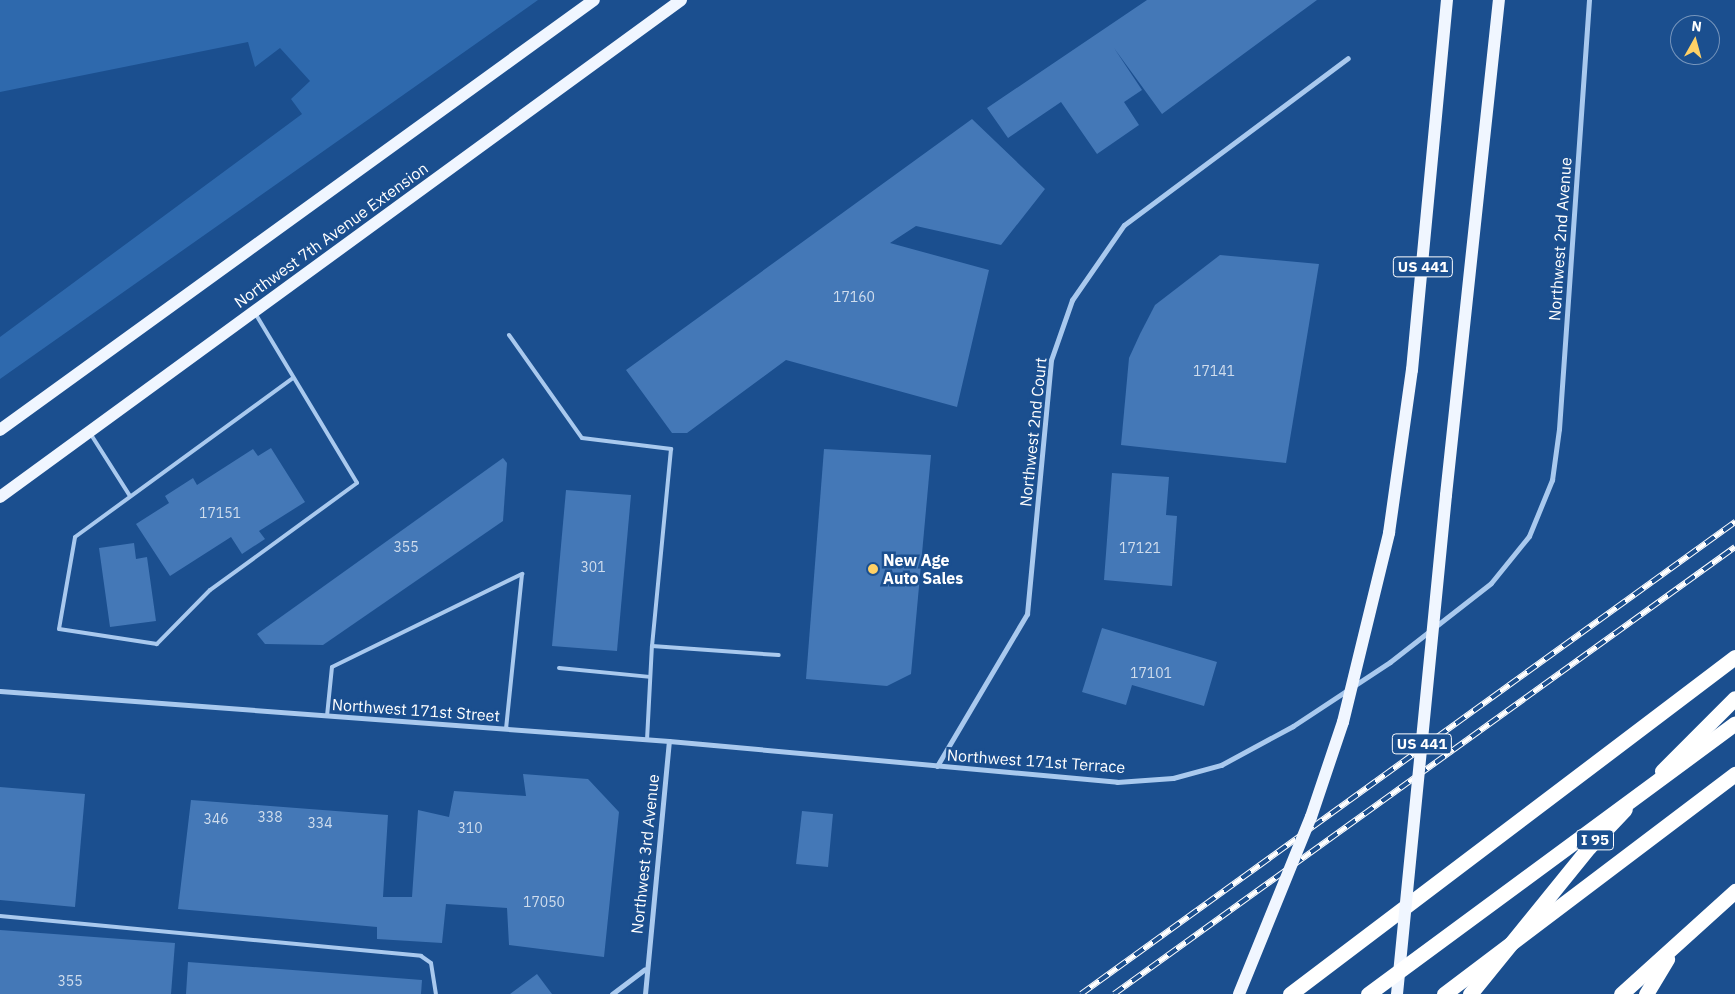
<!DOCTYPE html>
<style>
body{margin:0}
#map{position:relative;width:1735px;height:994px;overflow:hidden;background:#1b4f8f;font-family:"IBM Plex Sans",sans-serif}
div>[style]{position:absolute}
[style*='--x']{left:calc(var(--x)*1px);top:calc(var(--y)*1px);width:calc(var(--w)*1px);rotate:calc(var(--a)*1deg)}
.green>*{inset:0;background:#2e69ad}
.building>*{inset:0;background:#4478b7}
.lane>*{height:4px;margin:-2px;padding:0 2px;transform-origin:2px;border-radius:2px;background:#a9c9ee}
.street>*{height:5px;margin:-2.5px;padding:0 2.5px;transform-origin:2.5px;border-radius:2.5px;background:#a9c9ee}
.primary>*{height:12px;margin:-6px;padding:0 6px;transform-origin:6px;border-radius:6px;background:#f0f6ff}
.highway>*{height:15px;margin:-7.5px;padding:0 7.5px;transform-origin:7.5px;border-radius:7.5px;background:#fff}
.rail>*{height:5.5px;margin-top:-2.75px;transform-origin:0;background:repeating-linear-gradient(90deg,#1b4f8f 0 11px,#fff 0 22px);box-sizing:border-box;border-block:1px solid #fff}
.primary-bridge>*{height:12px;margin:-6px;padding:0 6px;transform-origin:6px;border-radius:6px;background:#f0f6ff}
.highway-bridge>*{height:15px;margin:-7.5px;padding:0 7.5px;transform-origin:7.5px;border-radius:7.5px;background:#fff}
.dots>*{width:14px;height:14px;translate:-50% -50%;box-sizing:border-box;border:2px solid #1b4f8f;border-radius:50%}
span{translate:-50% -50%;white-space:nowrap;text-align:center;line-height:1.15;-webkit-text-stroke:5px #1b4f8f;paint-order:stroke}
.number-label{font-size:14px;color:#d0dded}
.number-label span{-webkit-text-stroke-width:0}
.shield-label span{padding:1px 4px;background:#1b4f8f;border:1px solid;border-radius:4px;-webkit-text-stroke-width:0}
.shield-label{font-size:15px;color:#fff;font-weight:700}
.street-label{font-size:16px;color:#fff}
.poi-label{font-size:16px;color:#fff;font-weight:700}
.left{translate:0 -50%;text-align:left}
.north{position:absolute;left:1670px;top:15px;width:50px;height:50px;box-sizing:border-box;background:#1b4f8f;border:1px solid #7695bc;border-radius:50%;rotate:7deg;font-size:14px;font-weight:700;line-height:20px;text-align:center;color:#fff}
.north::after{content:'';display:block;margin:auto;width:18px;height:22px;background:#ffd166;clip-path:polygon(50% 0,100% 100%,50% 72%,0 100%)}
</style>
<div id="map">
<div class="green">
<div style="clip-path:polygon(0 0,538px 0,0 379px,0 337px,302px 114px,291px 99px,310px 81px,280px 48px,255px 67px,248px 42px,0 92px)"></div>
</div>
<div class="building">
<div style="clip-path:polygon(1147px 0,1317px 0,1162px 114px,1114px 48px,1142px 90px,1124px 102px,1139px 125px,1097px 154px,1061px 102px,1008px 138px,987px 108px)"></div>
<div style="clip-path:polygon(972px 119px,1045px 189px,1001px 245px,916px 226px,890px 243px,989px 270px,957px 407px,786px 360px,687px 433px,672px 433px,626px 370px)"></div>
<div style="clip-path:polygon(1220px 255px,1319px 264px,1286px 463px,1121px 445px,1129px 358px,1140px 334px,1155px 305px)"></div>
<div style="clip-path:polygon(271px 448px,305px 502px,259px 531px,265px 539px,242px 554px,231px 537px,170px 576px,136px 524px,169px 503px,165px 496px,193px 478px,197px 485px,253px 449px,258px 456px)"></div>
<div style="clip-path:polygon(824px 449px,931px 455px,911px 674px,887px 686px,806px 679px)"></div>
<div style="clip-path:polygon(503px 458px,507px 463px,503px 521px,323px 645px,265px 644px,257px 634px)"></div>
<div style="clip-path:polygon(1112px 473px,1169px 477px,1166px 515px,1177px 516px,1172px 586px,1104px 580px)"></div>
<div style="clip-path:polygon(566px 490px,631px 495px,617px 651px,552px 646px)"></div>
<div style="clip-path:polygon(134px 543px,136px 559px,147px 557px,156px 621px,110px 627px,99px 548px)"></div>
<div style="clip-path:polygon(1102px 628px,1217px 662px,1204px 706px,1132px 685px,1126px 705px,1082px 692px)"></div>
<div style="clip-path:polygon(523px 774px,588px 779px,619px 812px,604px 957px,509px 945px,507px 908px,446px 904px,442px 943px,377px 939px,377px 927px,178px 909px,191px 800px,388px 815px,383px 897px,412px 897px,418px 810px,449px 817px,454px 791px,526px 796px)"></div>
<div style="clip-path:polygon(0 787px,85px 794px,75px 907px,0 900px)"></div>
<div style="clip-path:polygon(802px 811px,833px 814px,828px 867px,796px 864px)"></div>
<div style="clip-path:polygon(0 930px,175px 943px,171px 994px,0 994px)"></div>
<div style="clip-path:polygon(188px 962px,422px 980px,421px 994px,186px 994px)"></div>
<div style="clip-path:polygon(537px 974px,552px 994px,510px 994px)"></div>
</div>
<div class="lane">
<div style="--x:255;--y:313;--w:198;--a:59"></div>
<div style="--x:357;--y:483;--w:182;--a:143.9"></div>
<div style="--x:210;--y:590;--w:76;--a:134.5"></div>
<div style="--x:157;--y:644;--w:99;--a:-171.3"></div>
<div style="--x:59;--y:629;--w:93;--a:-80.1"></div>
<div style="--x:75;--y:537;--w:270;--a:-36.1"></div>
<div style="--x:509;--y:335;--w:126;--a:54.7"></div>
<div style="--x:582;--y:438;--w:90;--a:7"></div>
<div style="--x:671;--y:449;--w:198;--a:95.5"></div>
<div style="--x:90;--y:433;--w:75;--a:57.6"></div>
<div style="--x:559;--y:668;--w:91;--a:5.6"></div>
<div style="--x:327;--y:716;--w:49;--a:-84.2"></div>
<div style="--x:332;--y:667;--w:212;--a:-26.1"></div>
<div style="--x:506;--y:729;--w:155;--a:-84.1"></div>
<div style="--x:647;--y:740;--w:94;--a:-87"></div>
<div style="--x:652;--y:646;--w:127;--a:4.1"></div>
<div style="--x:0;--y:916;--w:423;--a:5.4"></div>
<div style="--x:421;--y:956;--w:12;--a:35"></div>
<div style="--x:431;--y:963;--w:31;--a:81"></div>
</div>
<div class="street">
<div style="--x:0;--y:691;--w:671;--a:4.27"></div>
<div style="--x:669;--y:741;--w:450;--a:5.2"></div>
<div style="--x:1117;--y:782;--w:56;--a:-4.1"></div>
<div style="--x:1173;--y:778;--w:50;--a:-15.2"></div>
<div style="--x:1221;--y:765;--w:82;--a:-28.4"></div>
<div style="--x:1293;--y:726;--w:116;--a:-33.4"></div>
<div style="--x:1390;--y:662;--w:128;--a:-38"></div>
<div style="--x:1491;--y:583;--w:60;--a:-51"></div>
<div style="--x:1529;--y:536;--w:61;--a:-67.7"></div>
<div style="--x:1552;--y:480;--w:51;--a:-82.2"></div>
<div style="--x:1559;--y:429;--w:430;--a:-86"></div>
<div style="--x:937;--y:766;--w:177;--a:-59.4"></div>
<div style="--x:1027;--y:614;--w:255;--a:-84.6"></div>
<div style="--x:1051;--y:360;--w:64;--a:-70.7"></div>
<div style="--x:1072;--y:300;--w:91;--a:-55.3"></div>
<div style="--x:1124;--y:225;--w:279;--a:-36.7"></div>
<div style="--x:612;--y:994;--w:41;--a:-37.1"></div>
<div style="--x:645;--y:994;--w:254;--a:-84.6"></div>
</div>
<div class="primary">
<div style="--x:0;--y:430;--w:733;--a:-35.9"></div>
<div style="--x:1446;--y:495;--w:498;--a:-83.9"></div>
<div style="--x:0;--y:497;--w:843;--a:-36.12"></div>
<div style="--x:1389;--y:533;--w:165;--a:-82"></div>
<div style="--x:1412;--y:370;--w:372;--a:-84.6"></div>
</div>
<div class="highway">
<div style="--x:1662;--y:771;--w:103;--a:-45"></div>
<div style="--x:1290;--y:994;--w:558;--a:-37.14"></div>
<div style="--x:1470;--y:994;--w:189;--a:-51"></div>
<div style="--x:1589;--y:847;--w:52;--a:-46.5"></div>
<div style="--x:1621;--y:994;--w:154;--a:-42.1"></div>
<div style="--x:1646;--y:994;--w:41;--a:-59"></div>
</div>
<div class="rail">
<div style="--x:1081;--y:994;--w:807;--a:-35.82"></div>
<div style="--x:1114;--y:994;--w:765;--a:-35.75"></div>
</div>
<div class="primary-bridge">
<div style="--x:1239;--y:994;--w:191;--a:-67.9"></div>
<div style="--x:1311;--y:817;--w:100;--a:-71.4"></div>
<div style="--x:1343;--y:722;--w:195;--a:-76.3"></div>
<div style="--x:1397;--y:994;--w:501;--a:-84.39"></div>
</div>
<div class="highway-bridge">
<div style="--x:1368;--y:994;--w:456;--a:-36.4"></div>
<div style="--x:1444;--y:994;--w:365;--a:-37.1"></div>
</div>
<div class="dots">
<div style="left:873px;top:569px;background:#ffd166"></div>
</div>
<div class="number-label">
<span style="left:854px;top:297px">17160</span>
<span style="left:1214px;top:371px">17141</span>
<span style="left:220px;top:513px">17151</span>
<span style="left:406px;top:547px">355</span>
<span style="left:1140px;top:548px">17121</span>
<span style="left:593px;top:567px">301</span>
<span style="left:1151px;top:673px">17101</span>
<span style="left:270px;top:817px">338</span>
<span style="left:216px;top:819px">346</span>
<span style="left:320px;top:823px">334</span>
<span style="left:470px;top:828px">310</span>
<span style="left:544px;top:902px">17050</span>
<span style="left:70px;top:981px">355</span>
</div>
<div class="shield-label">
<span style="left:1423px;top:267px">US 441</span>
<span style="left:1422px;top:744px">US 441</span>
<span style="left:1595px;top:840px">I 95</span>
</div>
<div class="street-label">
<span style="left:331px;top:235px;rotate:-36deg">Northwest 7th Avenue Extension</span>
<span style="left:1560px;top:239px;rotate:-86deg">Northwest 2nd Avenue</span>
<span style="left:1033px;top:432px;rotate:-84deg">Northwest 2nd Court</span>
<span style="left:416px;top:710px;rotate:4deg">Northwest 171st Street</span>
<span style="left:1036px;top:761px;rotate:4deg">Northwest 171st Terrace</span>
<span style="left:645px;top:854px;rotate:-84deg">Northwest 3rd Avenue</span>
</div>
<div class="poi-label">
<span class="left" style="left:883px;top:569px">New Age<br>Auto Sales</span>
</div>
<div class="north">N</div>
</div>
